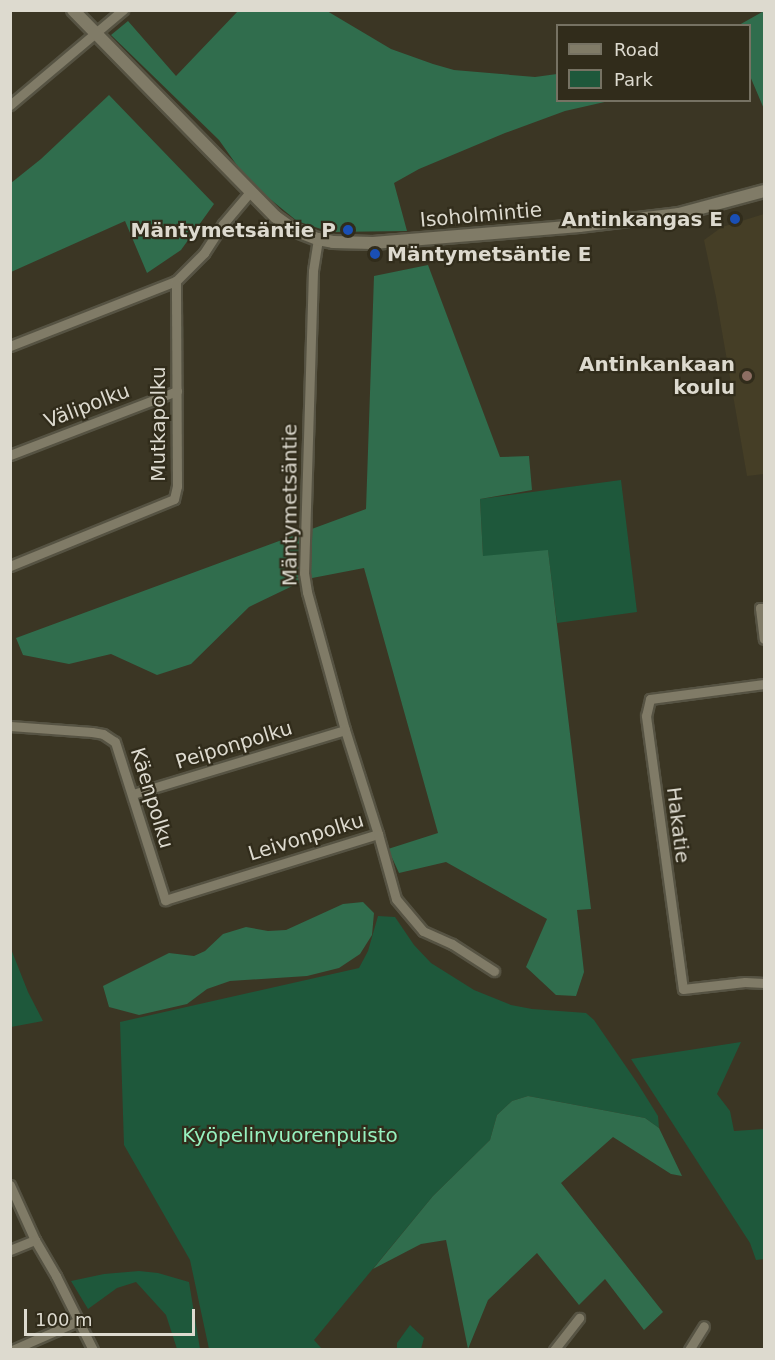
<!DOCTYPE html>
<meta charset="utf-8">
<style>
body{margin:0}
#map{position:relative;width:775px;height:1360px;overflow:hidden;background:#3b3624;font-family:"DejaVu Sans",sans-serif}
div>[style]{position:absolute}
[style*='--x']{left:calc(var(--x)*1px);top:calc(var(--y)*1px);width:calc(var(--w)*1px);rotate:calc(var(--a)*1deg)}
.built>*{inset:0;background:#453e26}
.green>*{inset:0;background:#1e583b}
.forest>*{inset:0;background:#306d4d}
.roads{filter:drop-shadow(2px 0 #565343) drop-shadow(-2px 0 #565343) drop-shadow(0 2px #565343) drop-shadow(0 -2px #565343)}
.minor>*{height:9px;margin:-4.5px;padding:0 4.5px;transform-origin:4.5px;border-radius:4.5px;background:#807b67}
.tertiary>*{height:12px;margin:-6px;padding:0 6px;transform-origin:6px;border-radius:6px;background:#807b67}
.dots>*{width:16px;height:16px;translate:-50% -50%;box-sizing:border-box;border:3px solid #312c1b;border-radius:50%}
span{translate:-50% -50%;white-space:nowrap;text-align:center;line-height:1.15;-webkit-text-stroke:4.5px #312c1b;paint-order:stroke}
.street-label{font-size:20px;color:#dddacf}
.poi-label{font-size:20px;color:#dddacf;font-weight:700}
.right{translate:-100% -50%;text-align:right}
.left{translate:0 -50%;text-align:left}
.park-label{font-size:20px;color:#97f1bf}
.frame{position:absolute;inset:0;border:12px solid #dddacf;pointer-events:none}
.legend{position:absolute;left:556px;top:24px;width:195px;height:78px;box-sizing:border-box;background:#312c1b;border:2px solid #767263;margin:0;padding:8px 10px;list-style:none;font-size:18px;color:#dddacf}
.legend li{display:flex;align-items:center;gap:12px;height:30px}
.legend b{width:30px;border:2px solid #767263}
.scale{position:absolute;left:24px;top:1309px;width:171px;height:27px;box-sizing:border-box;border:3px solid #dddacf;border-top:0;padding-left:8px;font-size:18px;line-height:21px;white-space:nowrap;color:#dddacf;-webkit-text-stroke:4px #312c1b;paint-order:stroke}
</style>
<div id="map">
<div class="built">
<div style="clip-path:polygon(764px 214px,764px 474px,747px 476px,716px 297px,704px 240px,722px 227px)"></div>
</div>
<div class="green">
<div style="clip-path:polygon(621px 480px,637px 612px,557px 623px,548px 551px,483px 557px,480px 499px)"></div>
<div style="clip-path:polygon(378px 916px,395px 917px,414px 945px,431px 963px,474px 990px,511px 1005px,532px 1009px,586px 1013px,594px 1020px,638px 1084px,658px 1116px,659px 1128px,645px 1118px,528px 1096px,512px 1101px,497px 1115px,490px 1140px,433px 1196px,314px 1340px,322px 1349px,209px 1349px,190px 1260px,124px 1145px,120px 1022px,359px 968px,368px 951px)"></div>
<div style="clip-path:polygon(11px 949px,28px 992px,43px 1021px,11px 1027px)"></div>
<div style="clip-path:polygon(741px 1042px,717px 1094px,730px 1111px,734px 1131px,764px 1129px,764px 1259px,756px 1260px,750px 1243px,631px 1059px)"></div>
<div style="clip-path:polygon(139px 1271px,158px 1273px,189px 1282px,200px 1349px,177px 1349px,166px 1315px,136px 1282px,117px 1288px,88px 1309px,71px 1281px,104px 1274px)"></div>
<div style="clip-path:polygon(410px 1325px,424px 1338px,421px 1349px,397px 1349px,397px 1343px)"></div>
</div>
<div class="forest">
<div style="clip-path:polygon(238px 11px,327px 11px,391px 49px,433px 64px,454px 70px,535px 77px,557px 74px,558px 100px,609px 101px,565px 111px,505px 133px,419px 169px,394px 183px,407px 231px,330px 232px,297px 221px,248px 181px,219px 140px,111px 35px,128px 21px,176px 76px)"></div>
<div style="clip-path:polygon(764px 11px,764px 109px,750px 76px,750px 26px,739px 25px)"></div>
<div style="clip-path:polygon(109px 95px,214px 204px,181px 250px,147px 273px,125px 221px,11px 272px,11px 183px,41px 159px)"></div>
<div style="clip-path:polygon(428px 265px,500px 457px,529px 456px,532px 490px,480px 499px,483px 556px,548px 550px,591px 909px,577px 910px,584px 972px,576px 996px,556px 995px,526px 967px,547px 919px,446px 862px,399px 873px,388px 849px,438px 833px,364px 568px,307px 579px,249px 607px,191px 664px,157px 675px,111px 654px,69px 664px,23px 655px,16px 638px,366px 509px,374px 276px)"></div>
<div style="clip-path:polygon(363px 902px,374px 913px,372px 935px,360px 954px,339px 968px,307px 976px,230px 981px,207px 989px,187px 1004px,139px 1015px,109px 1007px,103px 986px,169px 953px,194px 956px,205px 951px,223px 934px,246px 927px,268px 931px,286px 930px,343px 904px)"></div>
<div style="clip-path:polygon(528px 1096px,645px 1118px,659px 1128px,682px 1176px,671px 1174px,613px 1137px,561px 1183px,663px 1312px,644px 1330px,605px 1279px,579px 1305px,537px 1253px,488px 1300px,468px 1349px,446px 1240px,421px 1244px,373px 1269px,433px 1196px,490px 1140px,497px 1115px,512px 1101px)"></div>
</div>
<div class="roads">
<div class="minor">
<div style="--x:10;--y:105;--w:148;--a:-40.1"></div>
<div style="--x:318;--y:239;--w:32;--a:99"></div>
<div style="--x:313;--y:271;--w:302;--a:91.7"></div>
<div style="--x:304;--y:573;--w:19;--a:81"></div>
<div style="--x:307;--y:592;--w:143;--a:74.6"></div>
<div style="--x:345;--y:730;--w:109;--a:72.4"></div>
<div style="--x:10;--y:346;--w:178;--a:-21.4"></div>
<div style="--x:176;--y:281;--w:40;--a:-45"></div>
<div style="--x:204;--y:253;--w:35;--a:-57"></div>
<div style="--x:223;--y:224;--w:42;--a:-49.8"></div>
<div style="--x:10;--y:455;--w:179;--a:-21"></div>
<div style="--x:10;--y:566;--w:177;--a:-22.2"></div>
<div style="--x:174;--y:499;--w:13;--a:-77"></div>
<div style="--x:177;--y:486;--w:205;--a:-90.3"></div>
<div style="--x:764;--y:608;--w:4;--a:180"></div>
<div style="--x:760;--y:608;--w:31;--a:83"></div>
<div style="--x:764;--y:684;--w:115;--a:172.5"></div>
<div style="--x:650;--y:699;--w:17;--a:103"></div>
<div style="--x:646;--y:716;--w:275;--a:82.3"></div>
<div style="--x:683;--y:989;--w:62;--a:-6.4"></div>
<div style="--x:745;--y:982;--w:19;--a:3"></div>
<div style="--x:10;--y:726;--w:82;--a:4.2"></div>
<div style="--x:92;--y:732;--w:11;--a:10"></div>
<div style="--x:103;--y:734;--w:14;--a:34"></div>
<div style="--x:115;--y:742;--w:166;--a:72.4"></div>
<div style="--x:165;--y:900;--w:223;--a:-17.2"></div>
<div style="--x:378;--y:834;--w:67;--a:74.5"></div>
<div style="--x:396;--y:899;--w:42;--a:49.8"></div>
<div style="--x:423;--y:931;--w:32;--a:24"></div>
<div style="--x:452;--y:944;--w:50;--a:32.7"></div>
<div style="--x:133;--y:794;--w:221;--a:-16.8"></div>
<div style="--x:10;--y:1185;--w:60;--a:65.6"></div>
<div style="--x:35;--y:1240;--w:42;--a:59.7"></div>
<div style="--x:56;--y:1276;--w:83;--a:63.4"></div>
<div style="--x:10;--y:1250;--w:27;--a:-22"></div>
<div style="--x:12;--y:1350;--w:72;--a:-23.7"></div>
<div style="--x:554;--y:1350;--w:41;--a:-52"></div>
<div style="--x:689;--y:1350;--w:28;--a:-58"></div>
</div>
<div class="tertiary">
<div style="--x:73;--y:10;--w:290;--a:45.6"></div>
<div style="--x:276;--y:217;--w:22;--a:36"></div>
<div style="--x:294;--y:230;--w:26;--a:21"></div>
<div style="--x:318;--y:239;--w:15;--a:11"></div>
<div style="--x:333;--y:242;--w:40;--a:1.4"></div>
<div style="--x:373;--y:243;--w:207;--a:-4.7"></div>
<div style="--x:579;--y:226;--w:101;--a:-6.8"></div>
<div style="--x:679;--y:214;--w:88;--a:-15.1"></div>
</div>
</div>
<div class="dots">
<div style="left:735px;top:219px;background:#1a4fb4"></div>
<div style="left:348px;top:230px;background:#1a4fb4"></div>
<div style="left:375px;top:254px;background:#1a4fb4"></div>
<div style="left:747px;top:376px;background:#8d6e63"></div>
</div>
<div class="street-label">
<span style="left:481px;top:215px;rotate:-5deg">Isoholmintie</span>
<span style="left:87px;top:406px;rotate:-21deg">Välipolku</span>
<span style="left:158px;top:424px;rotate:-90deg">Mutkapolku</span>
<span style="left:290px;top:505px;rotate:-90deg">Mäntymetsäntie</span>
<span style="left:234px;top:745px;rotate:-17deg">Peiponpolku</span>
<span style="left:152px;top:798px;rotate:73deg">Käenpolku</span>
<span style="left:678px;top:825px;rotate:83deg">Hakatie</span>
<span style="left:306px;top:837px;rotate:-17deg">Leivonpolku</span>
</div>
<div class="poi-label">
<span class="right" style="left:723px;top:219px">Antinkangas E</span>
<span class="right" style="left:336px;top:230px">Mäntymetsäntie P</span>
<span class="left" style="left:387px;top:254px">Mäntymetsäntie E</span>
<span class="right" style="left:735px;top:376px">Antinkankaan<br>koulu</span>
</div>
<div class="park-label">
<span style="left:290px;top:1135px">Kyöpelinvuorenpuisto</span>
</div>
<div class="frame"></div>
<ul class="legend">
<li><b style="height:8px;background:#807b67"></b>Road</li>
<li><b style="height:16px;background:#1e583b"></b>Park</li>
</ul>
<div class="scale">100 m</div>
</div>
